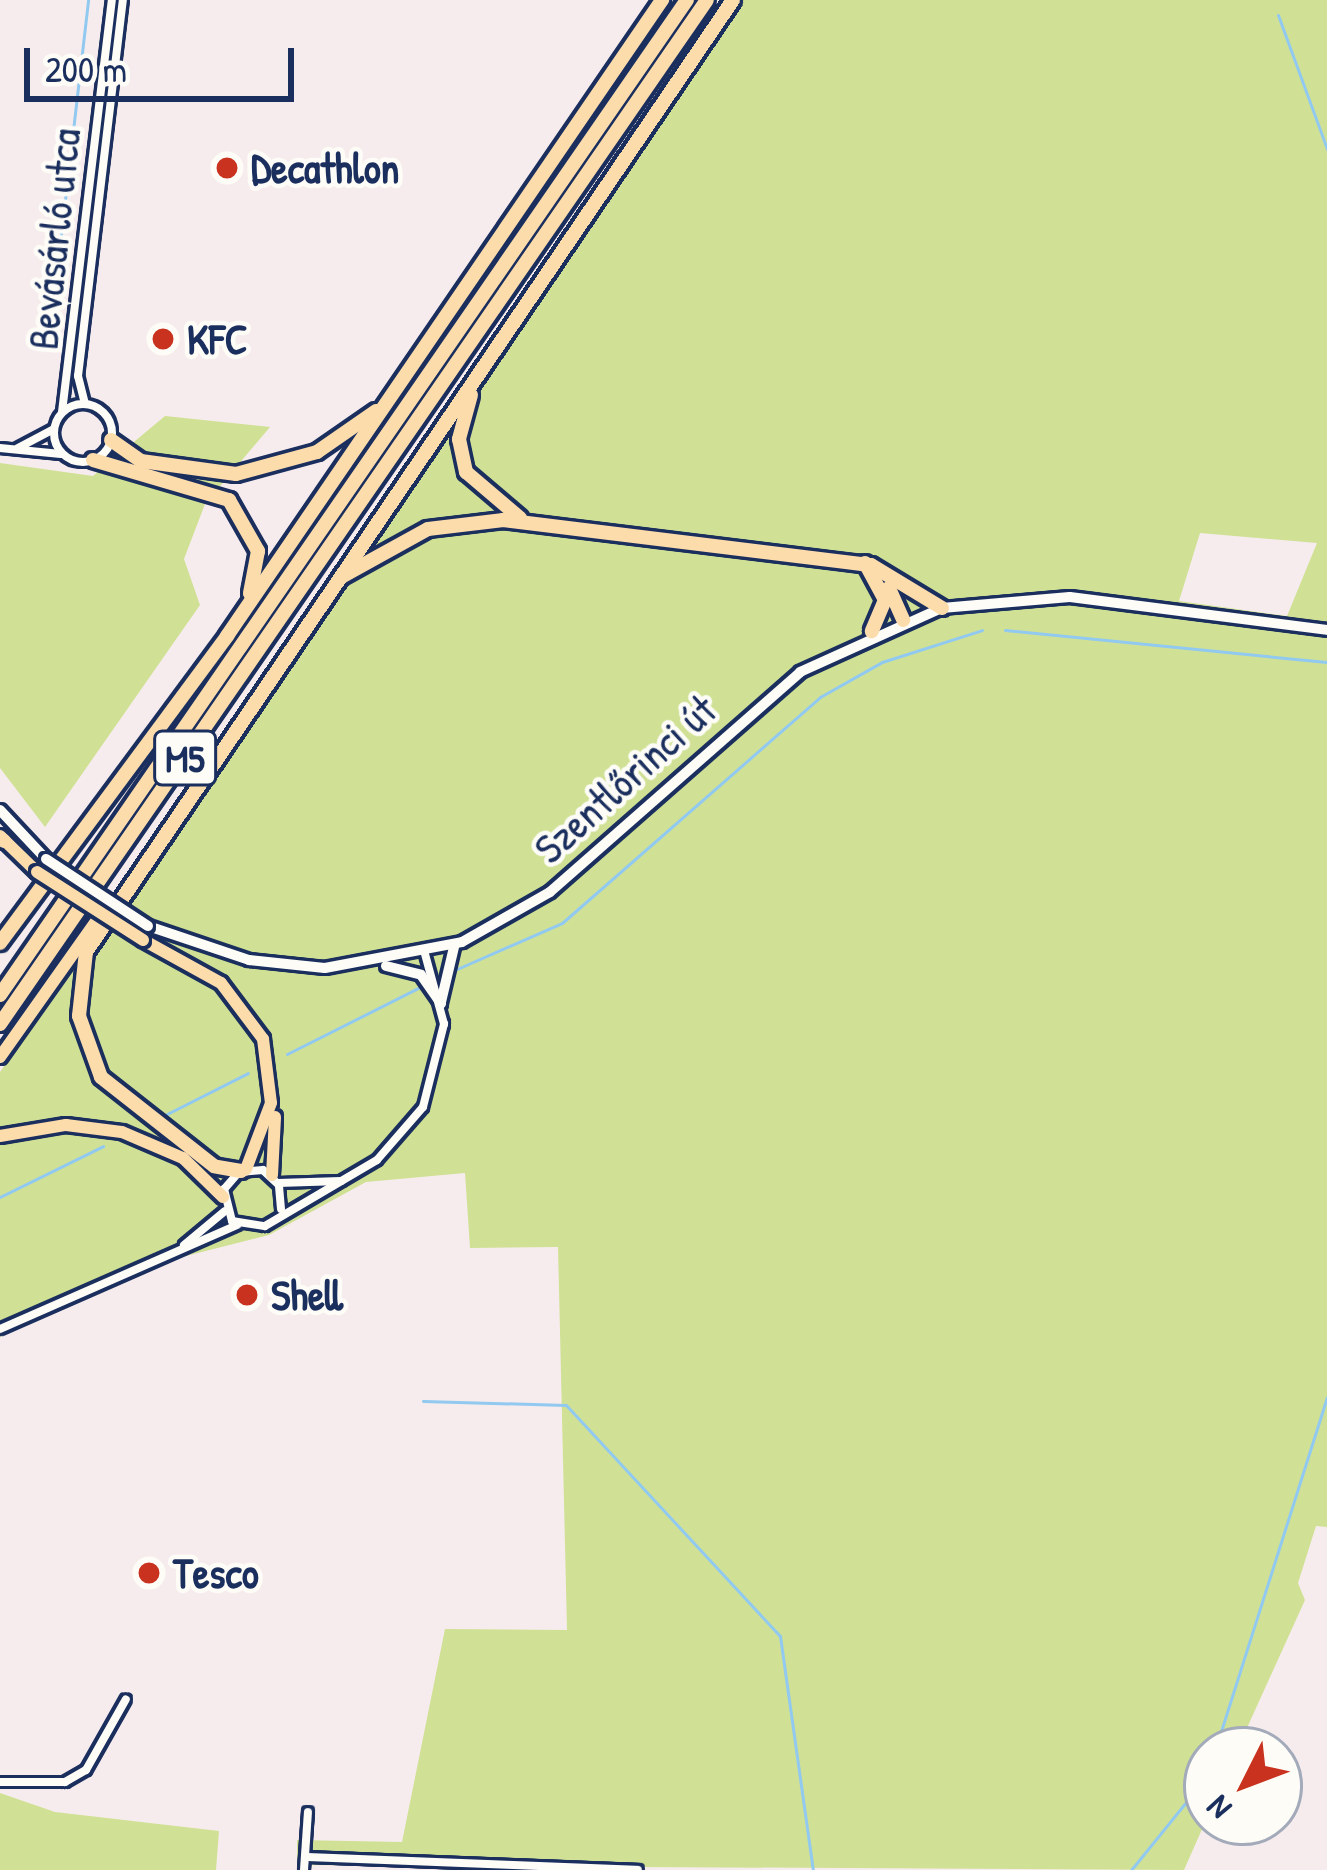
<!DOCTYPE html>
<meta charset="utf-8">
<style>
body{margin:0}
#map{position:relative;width:1327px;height:1870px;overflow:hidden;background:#f7eced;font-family:"Patrick Hand",sans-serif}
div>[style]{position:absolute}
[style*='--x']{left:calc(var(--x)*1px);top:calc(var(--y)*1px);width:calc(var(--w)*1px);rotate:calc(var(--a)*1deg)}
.green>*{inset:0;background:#d0e195}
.stream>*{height:3px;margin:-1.5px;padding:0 1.5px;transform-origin:1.5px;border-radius:1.5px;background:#91c9f0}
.roads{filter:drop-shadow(3px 0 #1b2f5e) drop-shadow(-3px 0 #1b2f5e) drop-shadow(0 3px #1b2f5e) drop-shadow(0 -3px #1b2f5e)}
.minor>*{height:8px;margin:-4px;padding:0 4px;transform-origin:4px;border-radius:4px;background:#fdfcf7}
.minor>.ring{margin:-4px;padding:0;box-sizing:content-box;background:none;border:8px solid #fdfcf7;border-radius:50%}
.secondary>*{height:10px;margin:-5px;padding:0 5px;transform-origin:5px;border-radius:5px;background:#fdfcf7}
.primary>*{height:12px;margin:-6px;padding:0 6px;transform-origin:6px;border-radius:6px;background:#fddcac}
.motorway>*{height:14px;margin:-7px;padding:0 7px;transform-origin:7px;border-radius:7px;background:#fddcac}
.bridges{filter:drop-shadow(3px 0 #1b2f5e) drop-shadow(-3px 0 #1b2f5e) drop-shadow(0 3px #1b2f5e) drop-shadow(0 -3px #1b2f5e)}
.secondary-bridge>*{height:10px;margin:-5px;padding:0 5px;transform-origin:5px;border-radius:5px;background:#fdfcf7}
.primary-bridge>*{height:12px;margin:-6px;padding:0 6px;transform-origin:6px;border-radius:6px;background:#fddcac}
.dots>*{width:33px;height:33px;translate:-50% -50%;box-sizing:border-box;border:6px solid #fdfcf7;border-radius:50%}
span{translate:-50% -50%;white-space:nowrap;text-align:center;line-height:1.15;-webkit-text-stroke:9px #fdfcf7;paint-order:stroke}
.shield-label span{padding:3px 9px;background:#fdfcf7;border:3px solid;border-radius:9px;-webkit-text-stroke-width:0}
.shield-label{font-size:39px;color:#1b2f5e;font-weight:700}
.poi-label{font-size:42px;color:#1b2f5e;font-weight:700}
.left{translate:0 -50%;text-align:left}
.street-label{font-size:42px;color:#1b2f5e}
.north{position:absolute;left:1183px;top:1726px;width:120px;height:120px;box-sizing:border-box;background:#fdfcf7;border:3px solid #a3aaba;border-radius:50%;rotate:228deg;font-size:33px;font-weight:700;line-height:48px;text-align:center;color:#1b2f5e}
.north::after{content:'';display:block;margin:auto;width:42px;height:54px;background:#c8321e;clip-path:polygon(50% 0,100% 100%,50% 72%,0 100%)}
.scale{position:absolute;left:24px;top:48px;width:270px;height:54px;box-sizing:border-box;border:6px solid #1b2f5e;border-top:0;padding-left:15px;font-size:36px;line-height:42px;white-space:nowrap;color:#1b2f5e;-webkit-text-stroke:9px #fdfcf7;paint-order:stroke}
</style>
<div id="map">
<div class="green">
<div style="clip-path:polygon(evenodd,743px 0,1327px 0,1327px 1527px,1316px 1526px,1298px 1583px,1305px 1600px,1237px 1750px,1207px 1750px,1207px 1818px,1184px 1870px,297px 1865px,297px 1840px,402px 1842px,445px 1629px,567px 1630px,558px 1247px,470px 1248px,465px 1173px,366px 1182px,269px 1235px,182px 1257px,0 1337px,0 1072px,743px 0,1200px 533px,1317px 543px,1287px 616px,1179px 601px,1200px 533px)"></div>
<div style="clip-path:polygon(165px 416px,270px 427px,205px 504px,184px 559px,200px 605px,45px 827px,0 768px,0 463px,93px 476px)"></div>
<div style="clip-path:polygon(0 1793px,55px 1812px,219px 1831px,216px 1870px,0 1870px)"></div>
</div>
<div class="stream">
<div style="--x:1278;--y:15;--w:143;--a:69.9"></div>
<div style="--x:55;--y:286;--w:288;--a:-83.4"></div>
<div style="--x:1005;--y:630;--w:324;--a:5.7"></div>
<div style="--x:457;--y:969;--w:115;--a:-23.7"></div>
<div style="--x:562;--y:923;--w:343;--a:-41.2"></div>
<div style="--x:820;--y:697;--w:71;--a:-29.4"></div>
<div style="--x:882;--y:662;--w:105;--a:-17.7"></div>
<div style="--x:287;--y:1054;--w:147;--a:-26.7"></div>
<div style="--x:163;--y:1116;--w:95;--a:-26.8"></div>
<div style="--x:0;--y:1197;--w:115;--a:-26.3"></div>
<div style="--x:423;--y:1401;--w:143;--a:1.6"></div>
<div style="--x:566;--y:1405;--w:315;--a:47.2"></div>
<div style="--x:780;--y:1636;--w:236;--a:82"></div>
<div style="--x:1215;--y:1750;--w:370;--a:-72.4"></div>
<div style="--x:1131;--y:1870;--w:121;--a:-51"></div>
</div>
<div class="roads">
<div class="minor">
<div style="--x:85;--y:404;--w:29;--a:-104"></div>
<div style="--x:78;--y:376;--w:379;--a:-83.2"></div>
<div class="ring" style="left:54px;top:404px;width:50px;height:50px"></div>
<div style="--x:62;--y:412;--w:415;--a:-83.1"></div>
<div style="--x:0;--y:448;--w:61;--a:5.6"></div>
<div style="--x:18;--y:448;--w:38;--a:-28"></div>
<div style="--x:278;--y:1183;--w:63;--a:-1.8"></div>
<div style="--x:281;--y:1209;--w:24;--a:-95"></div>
<div style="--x:279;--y:1185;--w:22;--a:-137"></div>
<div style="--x:263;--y:1170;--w:24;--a:175"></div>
<div style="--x:239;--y:1172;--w:23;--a:131"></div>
<div style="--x:224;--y:1189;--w:33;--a:76"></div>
<div style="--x:232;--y:1221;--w:33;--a:9"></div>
<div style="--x:265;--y:1226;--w:130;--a:-30.5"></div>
<div style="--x:377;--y:1160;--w:70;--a:-49"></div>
<div style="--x:423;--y:1107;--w:86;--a:-75.8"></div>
<div style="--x:444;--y:1024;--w:73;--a:-105.2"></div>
<div style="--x:184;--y:1245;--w:53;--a:-39.7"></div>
<div style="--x:0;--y:1329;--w:259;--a:-23.7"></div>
<div style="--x:0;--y:1782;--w:65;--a:0"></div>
<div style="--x:65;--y:1782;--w:24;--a:-30"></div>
<div style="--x:86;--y:1770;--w:81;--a:-60.6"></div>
<div style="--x:305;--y:1857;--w:333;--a:2.2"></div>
<div style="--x:304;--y:1870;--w:58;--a:-86.1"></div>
</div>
<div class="secondary">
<div style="--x:0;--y:810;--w:67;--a:46.8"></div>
<div style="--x:148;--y:926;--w:107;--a:18.6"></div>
<div style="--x:249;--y:960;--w:76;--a:6"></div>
<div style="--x:325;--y:968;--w:139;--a:-10.7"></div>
<div style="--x:462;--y:942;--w:101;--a:-29.6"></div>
<div style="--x:550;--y:892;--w:333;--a:-41.3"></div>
<div style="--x:800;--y:672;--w:156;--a:-24.3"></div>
<div style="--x:942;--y:608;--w:128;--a:-4.9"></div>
<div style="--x:1070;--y:597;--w:259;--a:7.3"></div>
<div style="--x:386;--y:966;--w:36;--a:14"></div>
<div style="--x:421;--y:975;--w:35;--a:55"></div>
<div style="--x:441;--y:1002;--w:57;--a:-76.7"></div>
</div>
<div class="primary">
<div style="--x:0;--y:836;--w:52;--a:44.2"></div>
<div style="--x:143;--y:940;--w:89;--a:28.9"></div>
<div style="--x:221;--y:983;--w:70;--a:53.1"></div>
<div style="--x:263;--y:1039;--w:64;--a:82.9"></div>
<div style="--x:271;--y:1103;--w:71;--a:110.7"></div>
<div style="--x:0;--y:1057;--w:185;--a:-54.7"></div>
<div style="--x:0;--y:1136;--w:67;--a:-9.5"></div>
<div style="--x:66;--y:1125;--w:56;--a:7.1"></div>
<div style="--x:122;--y:1132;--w:66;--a:23.1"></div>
<div style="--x:183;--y:1158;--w:56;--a:44.3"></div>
<div style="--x:272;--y:1175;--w:58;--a:-87"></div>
</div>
<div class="motorway">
<div style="--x:471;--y:395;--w:46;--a:105.3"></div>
<div style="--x:459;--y:439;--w:34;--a:78"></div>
<div style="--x:466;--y:472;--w:71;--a:40.4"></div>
<div style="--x:111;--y:440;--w:37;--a:35"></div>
<div style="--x:141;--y:461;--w:96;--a:7.8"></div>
<div style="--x:236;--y:474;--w:84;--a:-15.2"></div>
<div style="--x:317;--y:452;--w:72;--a:-34.8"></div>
<div style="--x:93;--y:460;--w:142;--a:16.4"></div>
<div style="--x:229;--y:500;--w:59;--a:60.4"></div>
<div style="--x:258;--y:551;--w:43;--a:100.8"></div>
<div style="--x:865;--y:563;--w:42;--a:61.6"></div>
<div style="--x:885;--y:600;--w:34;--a:113"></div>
<div style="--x:341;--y:577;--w:99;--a:-28.9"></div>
<div style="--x:428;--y:529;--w:76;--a:-6.8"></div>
<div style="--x:503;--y:520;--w:371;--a:7"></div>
<div style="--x:871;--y:565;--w:83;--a:31.2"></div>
<div style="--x:889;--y:588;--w:35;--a:66"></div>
<div style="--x:0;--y:838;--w:5;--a:37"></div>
<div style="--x:0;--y:943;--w:382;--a:-53.5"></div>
<div style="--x:227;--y:636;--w:771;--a:-55.63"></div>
<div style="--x:0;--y:995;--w:1209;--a:-55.38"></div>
<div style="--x:0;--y:1024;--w:1244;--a:-55.38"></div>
<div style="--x:241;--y:1171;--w:27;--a:-170"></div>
<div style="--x:214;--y:1166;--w:144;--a:-141.8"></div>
<div style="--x:101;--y:1077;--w:65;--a:-109.8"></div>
<div style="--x:79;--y:1016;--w:64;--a:-83.8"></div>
<div style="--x:86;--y:952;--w:1151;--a:-55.8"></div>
</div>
</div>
<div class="bridges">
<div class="secondary-bridge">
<div style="--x:46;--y:859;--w:122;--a:33.3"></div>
</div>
<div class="primary-bridge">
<div style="--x:37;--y:872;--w:126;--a:32.7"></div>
</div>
</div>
<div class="dots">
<div style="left:227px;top:168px;background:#c8321e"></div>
<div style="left:163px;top:339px;background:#c8321e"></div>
<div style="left:247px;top:1295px;background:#c8321e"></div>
<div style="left:149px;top:1573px;background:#c8321e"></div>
</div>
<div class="shield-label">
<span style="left:185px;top:758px">M5</span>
</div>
<div class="poi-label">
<span class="left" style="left:251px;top:168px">Decathlon</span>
<span class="left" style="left:187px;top:339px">KFC</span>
<span class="left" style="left:271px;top:1295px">Shell</span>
<span class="left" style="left:173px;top:1573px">Tesco</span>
</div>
<div class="street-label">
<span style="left:54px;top:239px;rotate:-84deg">Bevásárló utca</span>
<span style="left:625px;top:779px;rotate:-42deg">Szentlőrinci út</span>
</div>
<div class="north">N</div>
<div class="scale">200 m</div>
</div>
